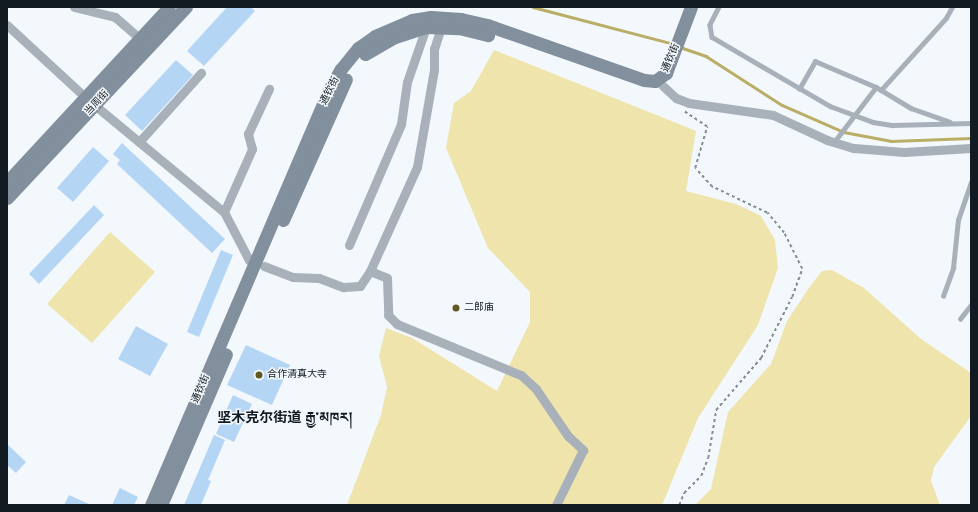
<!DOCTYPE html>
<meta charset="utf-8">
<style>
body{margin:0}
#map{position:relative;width:978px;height:512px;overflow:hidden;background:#f3f8fc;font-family:"Nunito Sans","Noto Sans SC","Noto Serif Tibetan",sans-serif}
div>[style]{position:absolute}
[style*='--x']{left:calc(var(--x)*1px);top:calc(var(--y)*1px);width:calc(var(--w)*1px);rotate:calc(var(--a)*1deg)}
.green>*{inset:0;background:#eee4ac}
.stream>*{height:2.5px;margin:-1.25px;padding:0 1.25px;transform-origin:1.25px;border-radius:1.25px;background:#baad65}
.building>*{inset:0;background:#b5d5f5}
.path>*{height:1.5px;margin-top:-0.75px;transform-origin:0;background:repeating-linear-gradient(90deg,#868c92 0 3px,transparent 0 6px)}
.service>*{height:4.5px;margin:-2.25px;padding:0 2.25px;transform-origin:2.25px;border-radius:2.25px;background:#a8b1ba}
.minor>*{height:9px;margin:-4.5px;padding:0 4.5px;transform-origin:4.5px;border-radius:4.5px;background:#a8b1ba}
.secondary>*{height:13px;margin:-6.5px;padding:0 6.5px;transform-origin:6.5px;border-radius:6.5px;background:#828f9c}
.dots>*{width:11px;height:11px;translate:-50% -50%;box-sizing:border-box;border:2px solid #f3f8fc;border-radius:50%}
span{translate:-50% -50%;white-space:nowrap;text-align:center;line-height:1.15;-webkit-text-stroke:3px #f3f8fc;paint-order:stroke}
.street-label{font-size:10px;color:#131b22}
.poi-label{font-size:10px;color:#131b22}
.left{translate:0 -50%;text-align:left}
.district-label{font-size:14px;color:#131b22;font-weight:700}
.frame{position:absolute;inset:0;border:8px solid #131b22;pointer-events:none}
</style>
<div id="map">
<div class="green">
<div style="clip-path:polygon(494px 50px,696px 131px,686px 191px,736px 204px,761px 216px,775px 240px,778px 268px,758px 325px,698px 418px,662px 505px,347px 505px,381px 415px,387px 387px,379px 356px,386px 328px,412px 338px,497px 391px,530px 322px,530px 292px,488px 248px,446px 148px,454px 103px,471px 91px)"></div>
<div style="clip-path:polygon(110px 232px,155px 272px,92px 343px,47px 304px)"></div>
<div style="clip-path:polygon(832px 270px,864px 288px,921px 339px,971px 373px,971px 416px,934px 467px,931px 481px,940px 505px,695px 505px,711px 489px,728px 412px,771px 364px,787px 321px,811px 285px,822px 271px)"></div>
</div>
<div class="stream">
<div style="--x:533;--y:7;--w:146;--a:14.7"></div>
<div style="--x:680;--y:47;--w:28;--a:19"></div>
<div style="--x:706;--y:56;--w:90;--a:32.8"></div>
<div style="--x:782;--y:105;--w:68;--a:23.5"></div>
<div style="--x:844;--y:132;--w:48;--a:10.8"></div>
<div style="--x:891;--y:141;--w:80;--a:-2.1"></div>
</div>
<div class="building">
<div style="clip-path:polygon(227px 7px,251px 7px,255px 11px,204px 66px,187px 51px)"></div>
<div style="clip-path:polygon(176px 60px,193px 75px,142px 131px,125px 115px)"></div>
<div style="clip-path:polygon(122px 143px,225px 239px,212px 253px,117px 164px,120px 160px,113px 154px)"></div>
<div style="clip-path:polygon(93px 147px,109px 161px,73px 202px,57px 188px)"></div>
<div style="clip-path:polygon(94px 205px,104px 215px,39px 284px,29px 274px)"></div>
<div style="clip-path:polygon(221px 250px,233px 255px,199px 337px,187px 332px)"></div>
<div style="clip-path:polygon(136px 326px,168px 344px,150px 376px,118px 359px)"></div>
<div style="clip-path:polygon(246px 345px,290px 365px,272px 405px,227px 385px)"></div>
<div style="clip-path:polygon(233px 395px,252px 404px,234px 442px,216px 434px)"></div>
<div style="clip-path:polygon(214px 435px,225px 440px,208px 480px,211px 481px,201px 505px,184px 505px)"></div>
<div style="clip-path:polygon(7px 444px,26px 462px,16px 473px,7px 465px)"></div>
<div style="clip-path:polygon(120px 488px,138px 497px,134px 505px,112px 505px)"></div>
<div style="clip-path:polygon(69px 495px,91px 505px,64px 505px)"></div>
</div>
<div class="path">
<div style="--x:679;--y:505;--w:13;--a:-67"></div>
<div style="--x:684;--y:493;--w:24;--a:-45"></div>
<div style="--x:701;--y:476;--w:19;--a:-69"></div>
<div style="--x:708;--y:458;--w:49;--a:-80.5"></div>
<div style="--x:716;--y:410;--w:69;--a:-49.1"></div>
<div style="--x:761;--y:358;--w:68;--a:-63.1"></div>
<div style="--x:792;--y:297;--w:30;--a:-70"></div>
<div style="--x:802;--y:269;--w:40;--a:-116.6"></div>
<div style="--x:784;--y:233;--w:26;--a:-130"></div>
<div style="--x:767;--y:213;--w:61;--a:-154.7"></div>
<div style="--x:712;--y:187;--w:25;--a:-132"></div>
<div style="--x:695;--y:168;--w:43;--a:-73.7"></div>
<div style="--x:707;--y:127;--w:29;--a:-146"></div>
</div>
<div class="service">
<div style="--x:719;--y:7;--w:20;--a:117"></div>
<div style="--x:710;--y:25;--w:12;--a:81"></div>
<div style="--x:712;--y:37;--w:137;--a:30.3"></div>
<div style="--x:830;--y:106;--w:46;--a:20.4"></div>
<div style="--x:873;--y:122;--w:20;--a:9"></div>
<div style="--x:893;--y:125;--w:78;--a:-1.5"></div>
<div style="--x:799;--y:89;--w:32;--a:-60"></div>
<div style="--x:815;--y:61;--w:66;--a:23.1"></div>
<div style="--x:881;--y:90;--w:35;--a:31"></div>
<div style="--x:911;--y:108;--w:41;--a:19.7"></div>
<div style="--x:834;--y:142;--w:69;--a:-52.6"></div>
<div style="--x:876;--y:87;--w:6;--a:31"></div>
<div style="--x:881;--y:90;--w:97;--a:-47.9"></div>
<div style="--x:946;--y:18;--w:13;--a:-61"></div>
<div style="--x:943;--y:296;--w:30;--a:-70"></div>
<div style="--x:953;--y:268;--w:48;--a:-84.1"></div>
<div style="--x:958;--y:220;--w:40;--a:-71.1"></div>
<div style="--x:960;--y:319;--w:18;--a:-52"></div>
</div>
<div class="minor">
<div style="--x:74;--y:7;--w:42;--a:13.7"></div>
<div style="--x:115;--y:17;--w:33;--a:41"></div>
<div style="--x:7;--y:25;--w:108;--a:42.7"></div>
<div style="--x:86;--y:98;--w:179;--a:39.6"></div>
<div style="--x:224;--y:212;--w:54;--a:62.5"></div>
<div style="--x:249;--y:260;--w:8;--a:23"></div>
<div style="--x:663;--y:86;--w:18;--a:43"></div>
<div style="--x:676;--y:98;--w:14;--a:21"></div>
<div style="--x:689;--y:103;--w:85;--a:8.1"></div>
<div style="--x:773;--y:115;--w:60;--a:24.8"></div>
<div style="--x:827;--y:140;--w:28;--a:17"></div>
<div style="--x:854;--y:148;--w:50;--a:4.6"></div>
<div style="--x:904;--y:152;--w:67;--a:-3.4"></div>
<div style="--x:139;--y:142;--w:93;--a:-48.1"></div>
<div style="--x:224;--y:212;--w:69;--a:-66"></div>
<div style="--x:252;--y:149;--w:16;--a:-105"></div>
<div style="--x:248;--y:134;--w:50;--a:-65"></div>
<div style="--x:349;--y:245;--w:132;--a:-66.7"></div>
<div style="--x:401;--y:124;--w:42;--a:-81.9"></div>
<div style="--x:407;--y:82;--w:58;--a:-70.9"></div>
<div style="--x:264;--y:266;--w:31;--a:21"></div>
<div style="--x:293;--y:277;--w:26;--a:2"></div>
<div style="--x:319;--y:278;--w:26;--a:21"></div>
<div style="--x:343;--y:287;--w:17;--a:-3"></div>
<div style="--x:360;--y:286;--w:18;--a:-56"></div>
<div style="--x:370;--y:271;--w:114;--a:-65.7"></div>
<div style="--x:417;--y:167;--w:98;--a:-80.1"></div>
<div style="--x:434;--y:70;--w:21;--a:-90"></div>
<div style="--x:434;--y:49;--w:23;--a:-72"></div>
<div style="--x:370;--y:271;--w:18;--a:22"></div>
<div style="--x:387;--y:278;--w:37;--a:88"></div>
<div style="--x:388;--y:315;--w:13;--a:45"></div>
<div style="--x:397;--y:324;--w:134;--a:22.4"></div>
<div style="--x:521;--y:375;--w:21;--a:43"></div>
<div style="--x:536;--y:389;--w:57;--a:55.8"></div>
<div style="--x:568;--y:436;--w:21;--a:43"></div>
<div style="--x:583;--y:450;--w:61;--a:116.1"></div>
</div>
<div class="secondary">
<div style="--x:365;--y:54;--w:34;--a:-30"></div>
<div style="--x:395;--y:37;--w:33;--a:-18"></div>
<div style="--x:426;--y:27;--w:33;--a:2"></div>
<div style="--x:459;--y:28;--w:30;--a:14"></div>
<div style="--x:7;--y:182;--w:238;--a:-47.2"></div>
<div style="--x:7;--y:198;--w:262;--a:-46.9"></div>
<div style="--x:283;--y:220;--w:154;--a:-65.9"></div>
<div style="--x:151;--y:505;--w:449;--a:-66.8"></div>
<div style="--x:328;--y:92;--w:26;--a:-61"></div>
<div style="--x:341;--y:69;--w:27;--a:-51"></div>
<div style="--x:358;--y:48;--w:21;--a:-35"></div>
<div style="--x:375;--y:36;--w:40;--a:-23.4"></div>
<div style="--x:412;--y:20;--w:19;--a:-9"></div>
<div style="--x:431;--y:17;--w:30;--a:4"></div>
<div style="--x:461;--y:19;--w:27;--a:13"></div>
<div style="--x:487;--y:25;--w:166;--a:19.3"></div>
<div style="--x:644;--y:80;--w:11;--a:5"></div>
<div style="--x:655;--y:81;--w:14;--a:-36"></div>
<div style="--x:666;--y:73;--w:71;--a:-69.3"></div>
<div style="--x:161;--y:505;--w:164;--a:-66.7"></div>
</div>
<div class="dots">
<div style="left:456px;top:308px;background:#605723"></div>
<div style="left:259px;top:375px;background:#605723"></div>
</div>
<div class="street-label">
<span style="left:671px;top:58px;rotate:-67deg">通钦街</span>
<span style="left:330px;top:91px;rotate:-63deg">通钦街</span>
<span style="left:97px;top:103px;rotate:-47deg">当周街</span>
<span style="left:201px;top:389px;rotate:-67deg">通钦街</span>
</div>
<div class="poi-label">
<span class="left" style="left:464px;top:308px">二郎庙</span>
<span class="left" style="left:267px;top:375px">合作清真大寺</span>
</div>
<div class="district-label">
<span style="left:285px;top:418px">坚木克尔街道 རྒྱ་མཁར།</span>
</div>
<div class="frame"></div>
</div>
